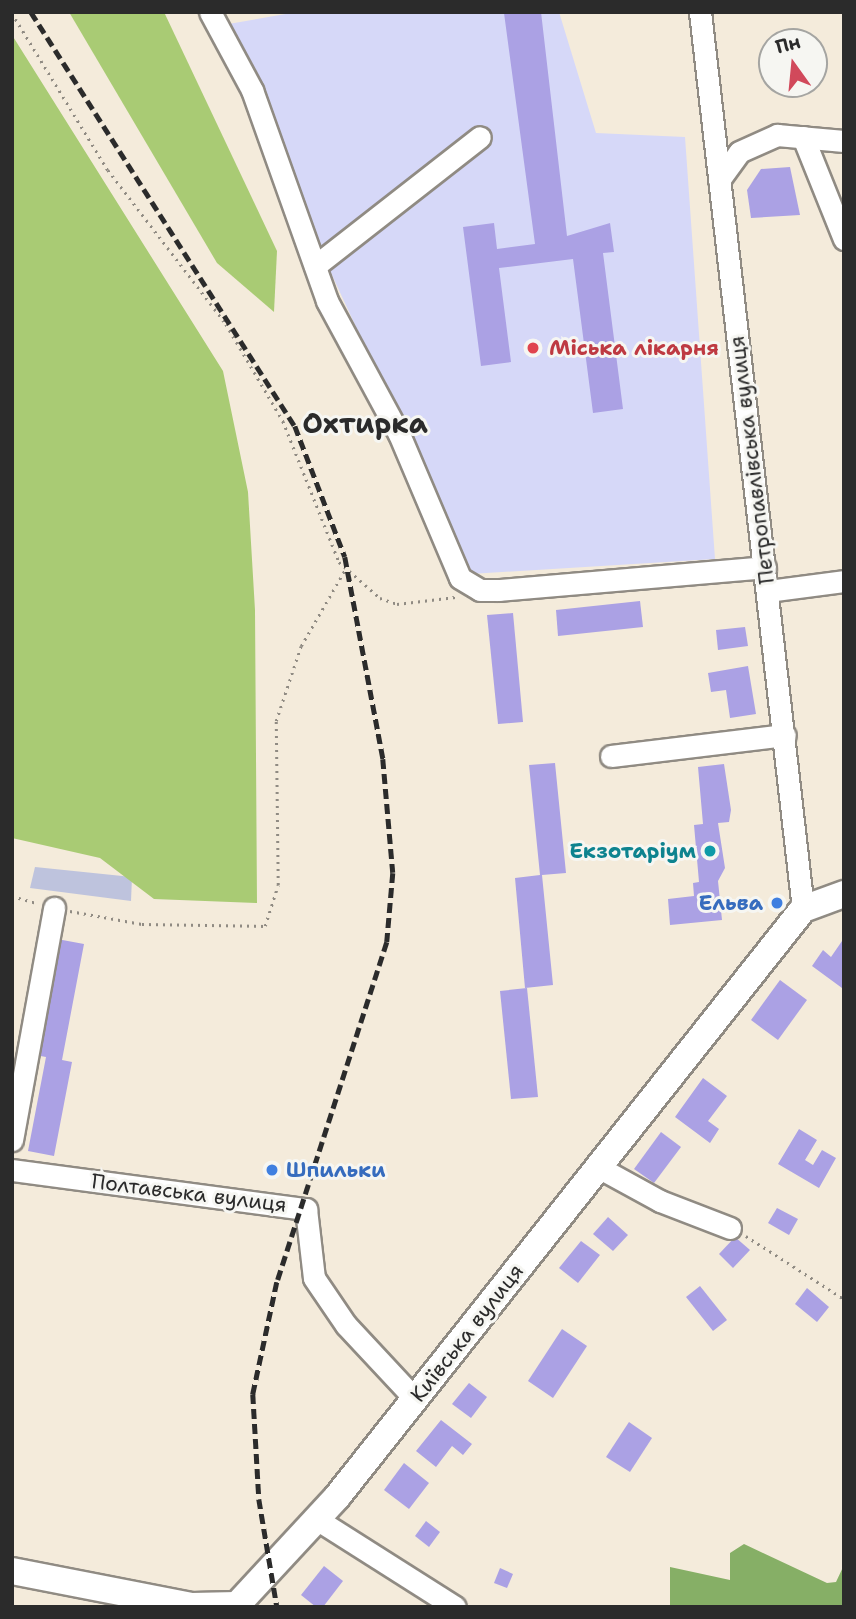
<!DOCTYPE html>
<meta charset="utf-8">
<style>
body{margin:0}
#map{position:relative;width:856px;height:1619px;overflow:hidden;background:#f4ebdb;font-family:"Shantell Sans",sans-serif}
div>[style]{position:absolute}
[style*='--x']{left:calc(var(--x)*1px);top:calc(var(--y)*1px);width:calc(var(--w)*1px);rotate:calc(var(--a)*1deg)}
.built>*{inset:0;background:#d6d8f8}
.industrial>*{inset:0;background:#bec3dd}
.green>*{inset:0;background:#a9cb74}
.forest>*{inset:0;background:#86af66}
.building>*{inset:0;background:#aba1e4}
.path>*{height:2.5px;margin-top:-1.25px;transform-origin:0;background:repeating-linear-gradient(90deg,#908b83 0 2px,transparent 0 7px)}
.roads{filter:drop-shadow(2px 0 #908b83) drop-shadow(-2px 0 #908b83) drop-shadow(0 2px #908b83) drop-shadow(0 -2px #908b83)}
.minor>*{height:21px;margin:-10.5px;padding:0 10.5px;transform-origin:10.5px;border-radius:10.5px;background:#fff}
.major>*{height:26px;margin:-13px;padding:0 13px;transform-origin:13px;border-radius:13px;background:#fff}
.rail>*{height:4.5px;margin-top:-2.25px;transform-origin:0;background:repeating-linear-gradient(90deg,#2b2b2b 0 10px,transparent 0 15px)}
.dots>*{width:19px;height:19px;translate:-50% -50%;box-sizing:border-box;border:4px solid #f6f6f2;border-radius:50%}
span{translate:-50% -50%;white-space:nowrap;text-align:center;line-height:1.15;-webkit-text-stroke:6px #f6f6f2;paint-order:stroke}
.health-label{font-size:21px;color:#be3a42;font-weight:700}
.left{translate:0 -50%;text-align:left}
.street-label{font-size:21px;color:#2b2b2b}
.culture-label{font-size:21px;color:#0d838f;font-weight:700}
.right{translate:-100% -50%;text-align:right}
.shop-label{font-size:21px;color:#366cbe;font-weight:700}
.district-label{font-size:28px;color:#2b2b2b;font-weight:700}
.frame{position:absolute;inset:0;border:14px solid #2b2b2b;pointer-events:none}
.north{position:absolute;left:758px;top:28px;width:70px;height:70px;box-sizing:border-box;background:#f6f6f2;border:2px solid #a5a5a2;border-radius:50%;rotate:345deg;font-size:19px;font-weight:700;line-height:28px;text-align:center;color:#2b2b2b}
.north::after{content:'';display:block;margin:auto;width:24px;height:32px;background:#d1495b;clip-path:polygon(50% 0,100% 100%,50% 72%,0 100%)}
</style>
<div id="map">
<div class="built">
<div style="clip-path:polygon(297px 12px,559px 12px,596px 133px,685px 137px,715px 559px,470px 574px,217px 26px)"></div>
</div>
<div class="industrial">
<div style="clip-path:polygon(35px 867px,132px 877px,131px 901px,30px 888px)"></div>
</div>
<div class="green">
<div style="clip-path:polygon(69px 12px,164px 12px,277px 251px,274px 312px,217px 263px)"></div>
<div style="clip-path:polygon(12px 35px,223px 371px,248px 492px,255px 610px,257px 903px,154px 899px,100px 858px,12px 838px)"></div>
</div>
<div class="forest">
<div style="clip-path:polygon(744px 1544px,827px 1583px,836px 1582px,844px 1565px,844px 1607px,670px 1607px,670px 1567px,730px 1580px,730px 1553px)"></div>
</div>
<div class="building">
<div style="clip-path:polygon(541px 12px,567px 236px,610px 223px,614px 252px,603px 253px,623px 409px,593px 413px,573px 259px,499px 268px,511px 362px,481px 366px,463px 227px,494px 223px,497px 249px,535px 244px,504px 13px)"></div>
<div style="clip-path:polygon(790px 167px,800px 215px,751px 218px,747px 190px,761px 169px)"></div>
<div style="clip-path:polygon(640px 601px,643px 627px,558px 636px,556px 610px)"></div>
<div style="clip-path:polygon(513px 613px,523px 722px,498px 724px,487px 615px)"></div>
<div style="clip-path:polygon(745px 627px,748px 646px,718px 650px,716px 630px)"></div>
<div style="clip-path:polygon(748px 666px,756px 714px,730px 718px,726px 690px,711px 692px,708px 673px)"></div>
<div style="clip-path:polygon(555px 763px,566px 873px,542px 875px,553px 985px,525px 988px,515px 878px,540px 875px,529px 765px)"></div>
<div style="clip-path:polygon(724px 764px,731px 810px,729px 822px,718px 823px,725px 868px,718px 881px,722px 920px,670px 925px,668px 899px,694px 896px,693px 883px,699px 882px,694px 825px,703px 824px,698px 767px)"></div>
<div style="clip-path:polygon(57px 939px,84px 944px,62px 1060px,72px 1062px,54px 1156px,28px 1151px,46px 1057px,35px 1055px)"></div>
<div style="clip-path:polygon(842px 941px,844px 985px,842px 988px,812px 966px,823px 950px,831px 957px)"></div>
<div style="clip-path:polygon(780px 980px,807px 1000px,778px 1040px,751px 1020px)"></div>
<div style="clip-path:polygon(527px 988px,538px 1097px,511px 1099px,500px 991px)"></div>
<div style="clip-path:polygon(703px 1078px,727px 1096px,708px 1121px,719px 1129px,710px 1143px,675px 1117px)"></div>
<div style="clip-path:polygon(799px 1129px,817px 1140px,805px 1160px,813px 1165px,822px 1150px,836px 1158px,819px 1188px,778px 1164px)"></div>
<div style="clip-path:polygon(661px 1132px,681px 1147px,654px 1183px,634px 1169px)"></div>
<div style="clip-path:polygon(777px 1208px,798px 1219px,789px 1235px,768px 1223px)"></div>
<div style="clip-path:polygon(608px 1217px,628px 1235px,613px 1251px,593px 1234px)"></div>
<div style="clip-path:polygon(735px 1237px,750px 1250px,733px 1268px,719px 1254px)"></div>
<div style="clip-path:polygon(581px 1241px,600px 1255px,578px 1283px,559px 1268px)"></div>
<div style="clip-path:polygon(700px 1286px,727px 1320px,713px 1331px,686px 1297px)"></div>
<div style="clip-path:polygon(807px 1288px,829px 1307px,817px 1322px,795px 1304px)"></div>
<div style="clip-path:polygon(562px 1329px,587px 1346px,553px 1398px,528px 1381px)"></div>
<div style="clip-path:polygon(469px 1383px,487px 1397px,471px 1418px,452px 1404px)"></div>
<div style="clip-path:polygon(441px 1420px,472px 1444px,463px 1455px,452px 1446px,436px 1467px,416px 1451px)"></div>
<div style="clip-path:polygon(629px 1422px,652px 1438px,630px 1472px,606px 1457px)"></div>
<div style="clip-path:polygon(404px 1463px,429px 1483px,409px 1509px,384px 1490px)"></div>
<div style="clip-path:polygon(426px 1521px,440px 1532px,429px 1547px,415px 1536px)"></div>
<div style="clip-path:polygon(324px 1566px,343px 1581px,323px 1607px,316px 1607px,301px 1595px)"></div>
<div style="clip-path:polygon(500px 1568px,513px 1574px,507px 1588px,494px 1583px)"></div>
</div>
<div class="path">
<div style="--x:12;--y:13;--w:184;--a:58.6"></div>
<div style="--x:108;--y:170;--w:194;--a:52.5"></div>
<div style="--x:226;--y:324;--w:113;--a:59.6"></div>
<div style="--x:283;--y:421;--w:152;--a:68.3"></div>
<div style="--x:339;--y:562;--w:55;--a:41.3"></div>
<div style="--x:380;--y:598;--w:18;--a:19"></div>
<div style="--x:397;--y:604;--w:59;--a:-6.8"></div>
<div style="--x:12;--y:896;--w:25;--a:16"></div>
<div style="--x:70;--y:911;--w:73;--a:10.2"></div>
<div style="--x:142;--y:924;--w:123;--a:0.9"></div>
<div style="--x:265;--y:926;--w:43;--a:-72.4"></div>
<div style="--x:278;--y:885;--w:164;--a:-90.7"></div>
<div style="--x:276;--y:721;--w:79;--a:-71.6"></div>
<div style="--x:301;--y:646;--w:90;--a:-60"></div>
<div style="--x:746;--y:1236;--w:117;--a:32.7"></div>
</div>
<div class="roads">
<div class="minor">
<div style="--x:210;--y:12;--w:89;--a:61.7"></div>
<div style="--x:252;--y:90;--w:224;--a:70.4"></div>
<div style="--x:327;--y:301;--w:151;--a:61.6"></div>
<div style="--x:399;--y:434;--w:156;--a:67"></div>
<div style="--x:460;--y:578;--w:23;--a:31"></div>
<div style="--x:480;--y:590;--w:19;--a:0"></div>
<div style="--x:499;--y:590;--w:267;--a:-4.9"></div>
<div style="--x:700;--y:12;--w:903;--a:83.45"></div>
<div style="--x:803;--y:137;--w:110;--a:68.1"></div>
<div style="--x:719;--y:180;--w:34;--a:-54"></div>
<div style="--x:739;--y:152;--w:42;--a:-24.1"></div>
<div style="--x:777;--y:135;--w:67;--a:5.1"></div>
<div style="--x:315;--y:266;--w:209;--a:-38"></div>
<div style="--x:768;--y:591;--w:77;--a:-7.5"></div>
<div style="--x:611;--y:756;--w:175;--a:-6.9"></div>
<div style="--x:12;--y:1140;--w:236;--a:-79.7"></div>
<div style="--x:598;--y:1167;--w:71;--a:28.7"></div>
<div style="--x:660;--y:1201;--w:75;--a:21.1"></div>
<div style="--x:12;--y:1170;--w:297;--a:7.6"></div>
<div style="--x:306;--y:1209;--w:69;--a:83.4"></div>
<div style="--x:314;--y:1278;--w:57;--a:55.8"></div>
<div style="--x:346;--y:1325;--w:101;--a:47"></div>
<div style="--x:318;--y:1520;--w:162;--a:32.4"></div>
</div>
<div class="major">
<div style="--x:12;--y:1571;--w:183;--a:11"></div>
<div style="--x:192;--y:1606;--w:45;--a:-1.3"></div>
<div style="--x:237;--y:1605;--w:147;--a:-47.2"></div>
<div style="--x:337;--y:1497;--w:750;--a:-51.6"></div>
<div style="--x:803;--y:909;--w:44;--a:-20.1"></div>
</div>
</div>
<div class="rail">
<div style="--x:31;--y:12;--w:491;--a:57.5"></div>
<div style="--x:295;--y:426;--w:140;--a:69.1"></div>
<div style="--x:345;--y:557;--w:206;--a:79.3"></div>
<div style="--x:383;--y:759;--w:114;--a:85"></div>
<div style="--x:393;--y:873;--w:69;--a:95"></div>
<div style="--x:387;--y:942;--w:357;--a:107.9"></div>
<div style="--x:277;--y:1282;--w:115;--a:102.1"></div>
<div style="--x:253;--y:1394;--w:105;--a:86.7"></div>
<div style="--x:259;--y:1499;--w:109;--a:80.5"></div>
</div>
<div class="dots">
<div style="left:533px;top:348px;background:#e0444e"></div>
<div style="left:710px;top:851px;background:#0f9aa8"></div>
<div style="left:777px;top:903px;background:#3f7fe0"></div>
<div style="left:272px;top:1170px;background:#3f7fe0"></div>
</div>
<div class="health-label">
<span class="left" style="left:549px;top:348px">Міська лікарня</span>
</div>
<div class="street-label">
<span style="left:752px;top:460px;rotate:-97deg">Петропавлівська вулиця</span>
<span style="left:189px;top:1193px;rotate:7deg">Полтавська вулиця</span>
<span style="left:467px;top:1333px;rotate:-52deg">Київська вулиця</span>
</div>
<div class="culture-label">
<span class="right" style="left:696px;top:851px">Екзотаріум</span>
</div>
<div class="shop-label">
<span class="right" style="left:763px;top:903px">Ельва</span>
<span class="left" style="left:286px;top:1170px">Шпильки</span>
</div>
<div class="district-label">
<span style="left:365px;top:423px">Охтирка</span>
</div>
<div class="frame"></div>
<div class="north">Пн</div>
</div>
